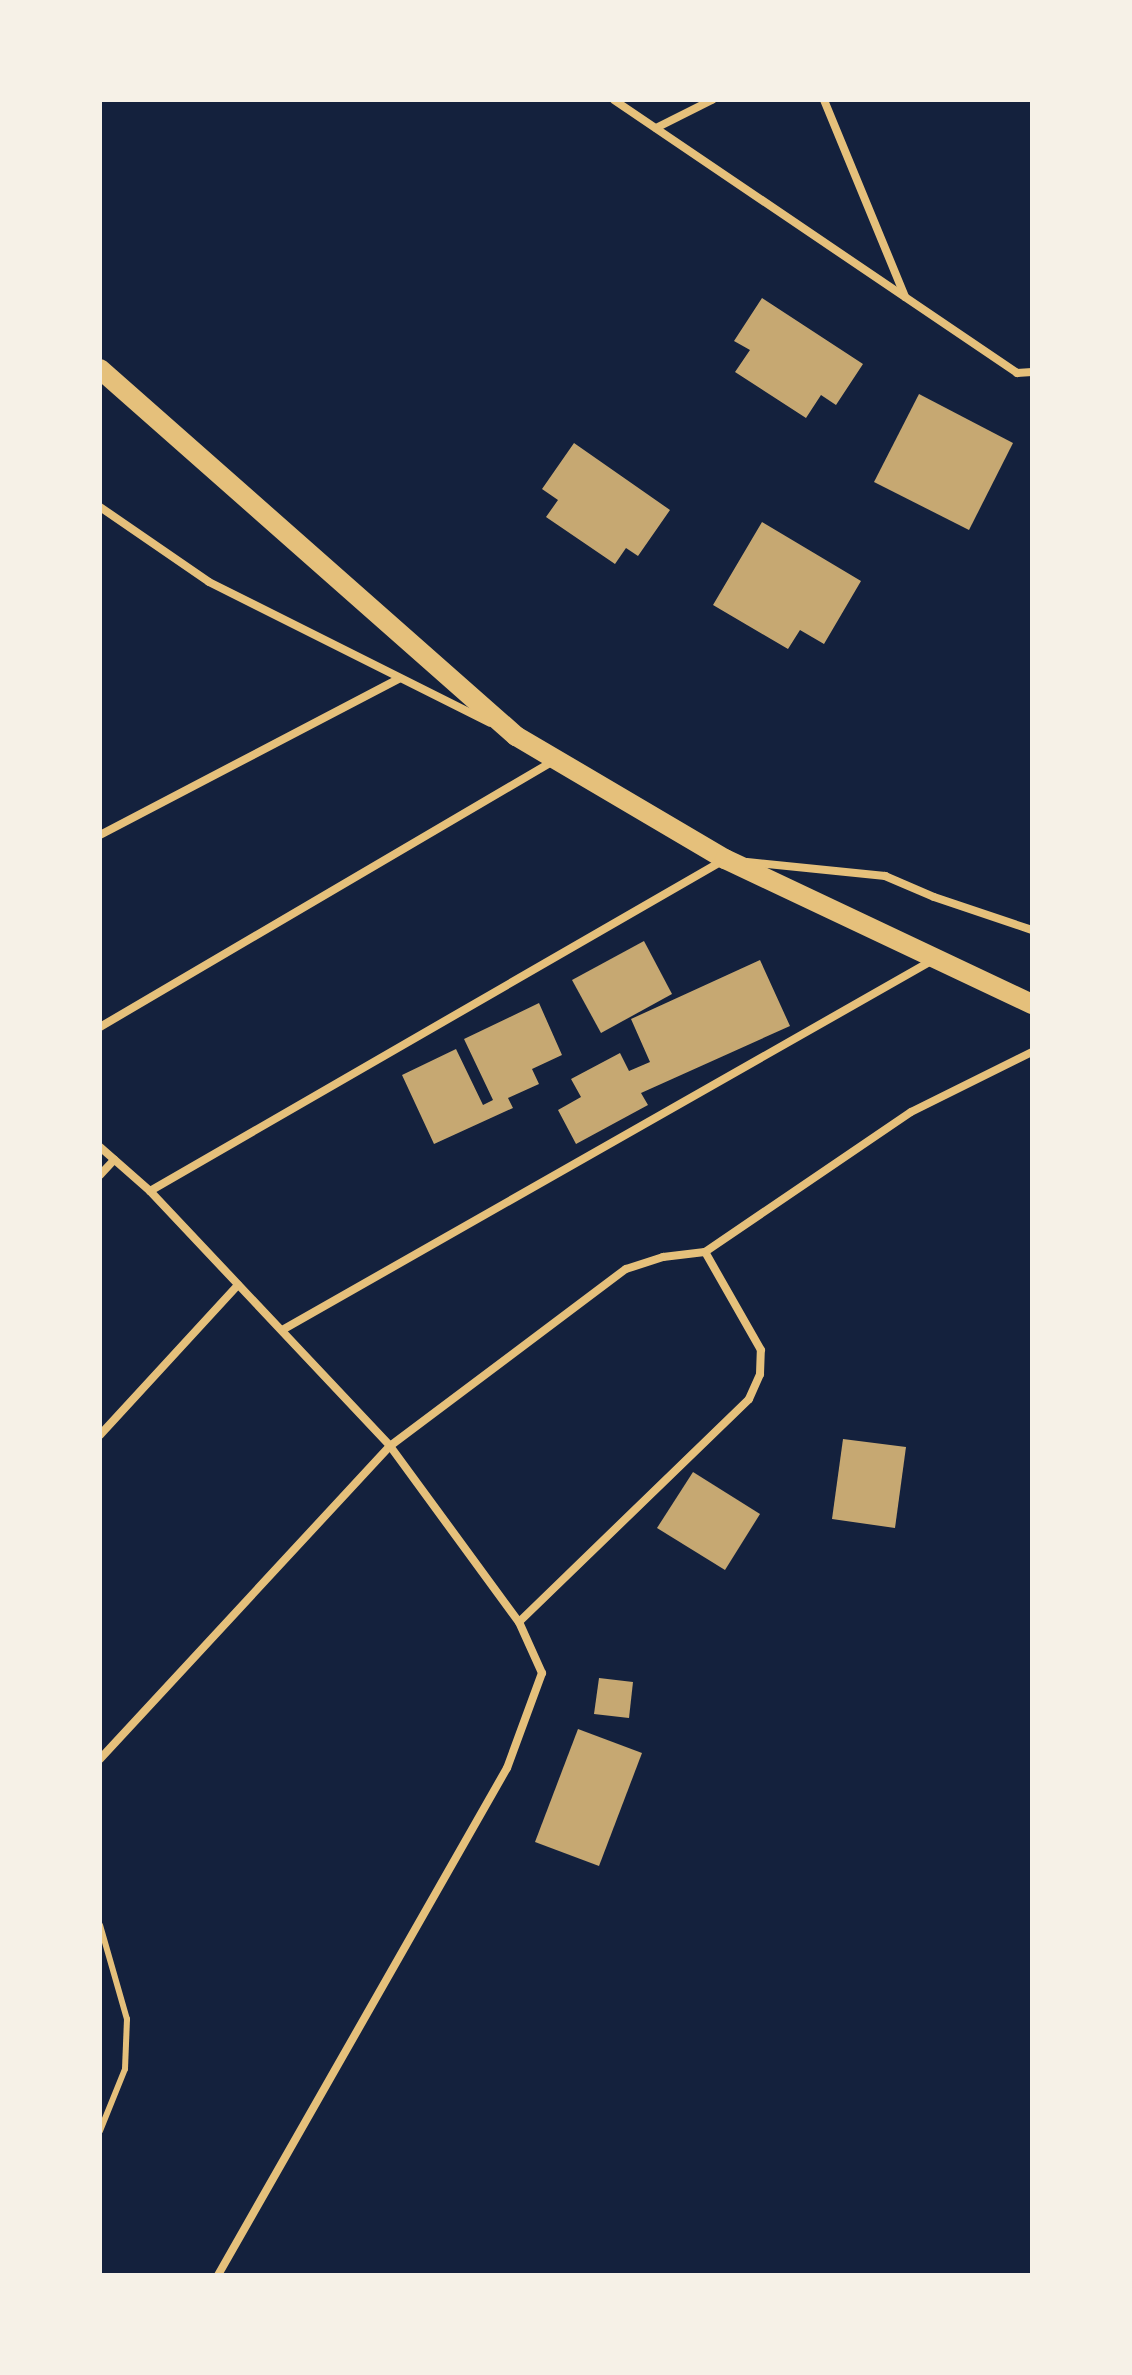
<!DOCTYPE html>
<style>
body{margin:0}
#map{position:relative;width:1132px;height:2375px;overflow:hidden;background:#14213d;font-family:"Crimson Pro",serif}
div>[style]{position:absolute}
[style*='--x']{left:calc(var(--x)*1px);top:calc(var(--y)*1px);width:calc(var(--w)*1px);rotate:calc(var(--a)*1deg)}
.building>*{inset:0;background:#c6a872}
.service>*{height:6px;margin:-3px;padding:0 3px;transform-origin:3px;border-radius:3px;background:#e5c07b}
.minor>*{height:8px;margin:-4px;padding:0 4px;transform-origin:4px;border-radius:4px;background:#e5c07b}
.primary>*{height:20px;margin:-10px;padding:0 10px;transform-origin:10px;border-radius:10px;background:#e5c07b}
span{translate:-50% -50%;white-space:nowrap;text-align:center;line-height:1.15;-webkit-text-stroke:6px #f6f1e7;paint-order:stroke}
.frame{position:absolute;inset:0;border:102px solid #f6f1e7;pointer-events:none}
</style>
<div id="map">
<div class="building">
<div style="clip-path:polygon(762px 298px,863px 364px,836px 405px,821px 395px,806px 418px,735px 372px,750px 350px,734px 341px)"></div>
<div style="clip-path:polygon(919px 394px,1013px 443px,969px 530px,874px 482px)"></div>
<div style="clip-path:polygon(574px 443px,670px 510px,638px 556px,626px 548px,615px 564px,546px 517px,558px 500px,542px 489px)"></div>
<div style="clip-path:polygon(762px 522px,861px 581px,824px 644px,800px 630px,788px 649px,713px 605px)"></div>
<div style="clip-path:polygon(644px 941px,672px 994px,601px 1033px,572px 980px)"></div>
<div style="clip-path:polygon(760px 960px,790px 1026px,641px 1093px,648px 1105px,576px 1144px,558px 1110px,581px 1097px,571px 1079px,620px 1053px,629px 1071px,650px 1062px,631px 1019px)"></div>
<div style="clip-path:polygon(539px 1003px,562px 1055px,532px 1069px,539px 1084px,508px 1098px,513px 1108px,434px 1144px,402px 1075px,456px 1049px,483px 1105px,493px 1100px,464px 1039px)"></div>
<div style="clip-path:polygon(843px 1439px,906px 1447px,895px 1528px,832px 1519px)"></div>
<div style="clip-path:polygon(693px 1472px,760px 1514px,725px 1570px,657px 1528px)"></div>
<div style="clip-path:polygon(599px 1678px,633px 1682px,629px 1718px,594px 1714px)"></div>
<div style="clip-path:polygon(578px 1729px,642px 1753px,599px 1866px,535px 1842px)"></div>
</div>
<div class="service">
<div style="--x:100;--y:1925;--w:98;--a:74"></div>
<div style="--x:127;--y:2019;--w:50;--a:92.3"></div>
<div style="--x:125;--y:2069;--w:67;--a:112"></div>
</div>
<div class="minor">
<div style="--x:614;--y:100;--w:487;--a:34.1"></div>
<div style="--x:1017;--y:373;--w:15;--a:-4"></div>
<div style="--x:824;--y:100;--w:213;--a:67.6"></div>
<div style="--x:656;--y:128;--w:63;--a:-26.6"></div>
<div style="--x:100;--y:507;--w:132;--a:34.5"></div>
<div style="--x:209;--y:582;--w:314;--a:26.6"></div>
<div style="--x:100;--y:835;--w:337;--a:-27.6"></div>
<div style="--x:747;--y:862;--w:139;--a:5.8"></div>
<div style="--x:885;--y:876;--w:53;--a:23.2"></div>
<div style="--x:934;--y:897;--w:103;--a:18.6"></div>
<div style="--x:100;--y:1027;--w:528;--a:-30.4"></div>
<div style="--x:100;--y:1147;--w:67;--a:41.3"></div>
<div style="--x:150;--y:1191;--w:350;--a:46.7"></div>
<div style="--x:390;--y:1446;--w:218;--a:53.8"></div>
<div style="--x:519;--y:1622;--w:56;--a:65.7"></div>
<div style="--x:542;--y:1673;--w:101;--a:110.2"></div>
<div style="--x:507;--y:1768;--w:584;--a:119.68"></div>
<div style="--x:100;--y:1175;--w:21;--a:-47"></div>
<div style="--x:150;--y:1191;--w:660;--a:-29.98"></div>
<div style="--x:284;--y:1329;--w:747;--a:-29.62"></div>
<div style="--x:100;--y:1435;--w:204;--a:-47.4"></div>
<div style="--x:519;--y:1622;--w:320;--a:-44.1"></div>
<div style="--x:749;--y:1399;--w:27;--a:-66"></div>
<div style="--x:760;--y:1374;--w:24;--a:-88"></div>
<div style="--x:761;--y:1350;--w:113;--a:-119.7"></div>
<div style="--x:100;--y:1759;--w:427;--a:-47.2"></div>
<div style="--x:390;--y:1446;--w:295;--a:-36.9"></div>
<div style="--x:626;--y:1269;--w:39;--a:-18"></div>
<div style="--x:663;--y:1257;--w:42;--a:-6.8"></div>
<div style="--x:705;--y:1252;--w:249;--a:-34.2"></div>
<div style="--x:911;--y:1112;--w:135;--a:-26.4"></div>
</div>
<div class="primary">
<div style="--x:100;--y:369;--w:555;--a:41.42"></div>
<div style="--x:516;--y:736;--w:243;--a:30.5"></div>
<div style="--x:725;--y:859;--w:340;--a:25.3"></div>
</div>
<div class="frame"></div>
</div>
